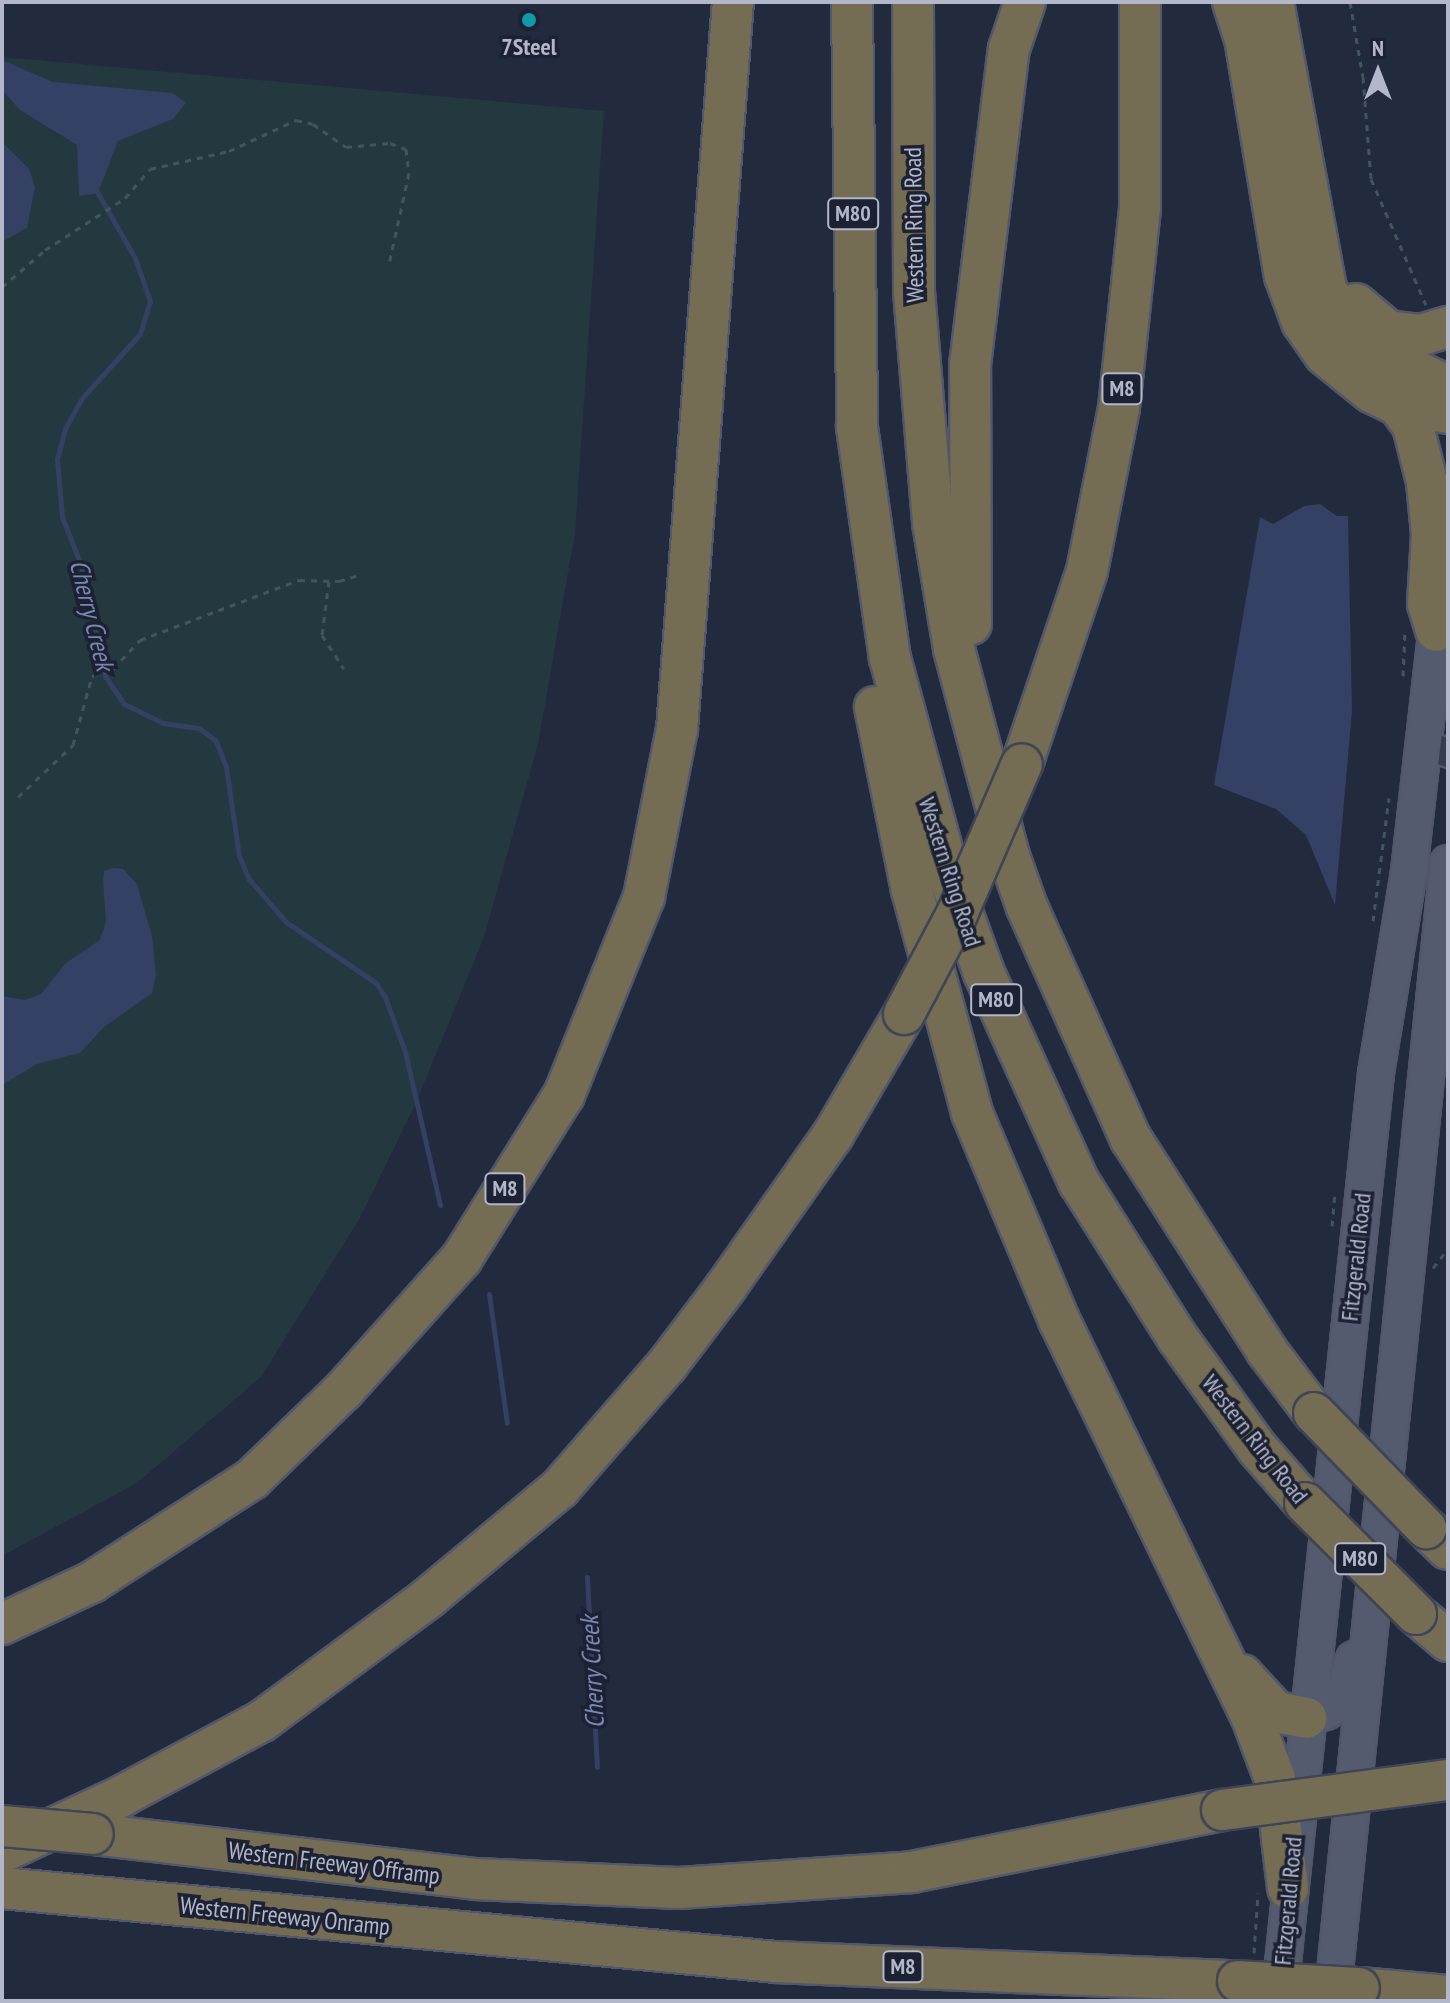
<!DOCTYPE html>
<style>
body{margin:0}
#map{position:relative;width:1450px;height:2003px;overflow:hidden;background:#222a3e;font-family:"PT Sans Narrow",sans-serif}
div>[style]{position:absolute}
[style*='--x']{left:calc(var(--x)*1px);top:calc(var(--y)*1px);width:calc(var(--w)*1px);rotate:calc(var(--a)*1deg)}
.green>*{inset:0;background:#24383f}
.water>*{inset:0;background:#344064}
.stream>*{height:5px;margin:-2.5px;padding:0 2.5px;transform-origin:2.5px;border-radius:2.5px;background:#344064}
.path>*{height:3px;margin-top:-1.5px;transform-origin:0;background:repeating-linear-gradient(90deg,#42555c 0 6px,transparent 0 12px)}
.roads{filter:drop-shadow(2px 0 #525769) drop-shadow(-2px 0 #525769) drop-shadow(0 2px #525769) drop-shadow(0 -2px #525769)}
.minor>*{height:28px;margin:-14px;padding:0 14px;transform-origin:14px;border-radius:14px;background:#363c4e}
.major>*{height:34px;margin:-17px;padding:0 17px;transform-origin:17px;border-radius:17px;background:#545b6e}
.highway>*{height:40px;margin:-20px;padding:0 20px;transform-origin:20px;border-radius:20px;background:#746d53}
.bridges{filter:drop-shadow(2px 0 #3f4456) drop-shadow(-2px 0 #3f4456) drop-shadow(0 2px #3f4456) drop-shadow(0 -2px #3f4456)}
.highway-bridge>*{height:40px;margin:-20px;padding:0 20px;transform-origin:20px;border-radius:20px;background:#746d53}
.dots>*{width:22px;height:22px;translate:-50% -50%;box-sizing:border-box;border:4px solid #1c2133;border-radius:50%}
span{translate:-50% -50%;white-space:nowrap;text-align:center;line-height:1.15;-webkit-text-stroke:7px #1c2133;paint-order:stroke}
.shield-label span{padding:2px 6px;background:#1c2133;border:2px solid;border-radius:6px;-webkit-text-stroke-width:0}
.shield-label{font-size:22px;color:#b2b7c9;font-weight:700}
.poi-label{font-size:24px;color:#b2b7c9;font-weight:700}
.street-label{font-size:24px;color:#b2b7c9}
.water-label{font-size:26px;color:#7988b2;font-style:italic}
.frame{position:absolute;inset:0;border:4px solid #b2b7c9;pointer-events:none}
.north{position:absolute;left:1338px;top:32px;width:80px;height:80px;-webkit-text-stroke:6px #1c2133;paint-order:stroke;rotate:0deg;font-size:22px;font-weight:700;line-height:32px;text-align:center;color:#b2b7c9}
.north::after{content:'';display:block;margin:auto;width:28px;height:36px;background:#b2b7c9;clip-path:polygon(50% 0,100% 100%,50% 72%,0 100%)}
</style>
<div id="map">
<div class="green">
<div style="clip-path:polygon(2px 57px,604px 111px,575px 533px,538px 744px,484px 937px,416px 1103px,360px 1218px,261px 1377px,137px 1483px,2px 1556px)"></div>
</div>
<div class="water">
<div style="clip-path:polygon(2px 60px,53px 82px,173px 93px,186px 103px,173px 119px,118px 141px,98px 193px,79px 196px,77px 145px,20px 110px,2px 90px)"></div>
<div style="clip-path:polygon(2px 142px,29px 169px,35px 187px,27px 228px,2px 242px)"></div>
<div style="clip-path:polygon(1320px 504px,1337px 516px,1348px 516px,1352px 711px,1335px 905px,1306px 835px,1276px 809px,1214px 785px,1260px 517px,1273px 524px,1304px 506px)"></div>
<div style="clip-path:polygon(112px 868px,123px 869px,137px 884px,152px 936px,156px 975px,152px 993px,104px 1027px,80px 1053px,37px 1064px,2px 1085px,2px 996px,25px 1000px,41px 994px,66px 963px,100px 940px,106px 922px,103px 880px,104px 871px)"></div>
</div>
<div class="stream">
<div style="--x:96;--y:190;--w:78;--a:60.2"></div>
<div style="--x:135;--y:258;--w:46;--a:70.8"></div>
<div style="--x:150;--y:301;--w:34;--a:107"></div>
<div style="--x:140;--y:334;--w:86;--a:132.2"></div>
<div style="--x:82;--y:398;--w:35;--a:119"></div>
<div style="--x:65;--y:429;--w:31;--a:105"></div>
<div style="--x:57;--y:459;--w:58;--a:85.1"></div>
<div style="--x:62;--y:517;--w:52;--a:68.4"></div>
<div style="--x:81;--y:565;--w:114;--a:77.8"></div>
<div style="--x:105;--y:676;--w:34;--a:56"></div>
<div style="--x:124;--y:704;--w:43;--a:26"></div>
<div style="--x:163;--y:723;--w:36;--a:8"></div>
<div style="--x:199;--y:728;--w:21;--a:37"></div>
<div style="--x:216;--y:741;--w:28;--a:69"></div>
<div style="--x:226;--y:767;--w:90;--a:81.7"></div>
<div style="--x:239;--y:856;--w:25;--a:67"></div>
<div style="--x:249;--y:879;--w:57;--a:49.3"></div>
<div style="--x:286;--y:922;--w:109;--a:34.1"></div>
<div style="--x:376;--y:983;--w:17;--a:57"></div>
<div style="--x:385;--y:997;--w:59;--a:70"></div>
<div style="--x:405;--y:1052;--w:157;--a:77.1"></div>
<div style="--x:489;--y:1294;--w:130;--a:82.1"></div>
<div style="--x:587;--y:1577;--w:190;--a:87"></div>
</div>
<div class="path">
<div style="--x:1350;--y:2;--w:76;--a:80.2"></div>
<div style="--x:1363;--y:77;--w:102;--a:85.5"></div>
<div style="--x:1371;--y:179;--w:137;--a:66.4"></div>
<div style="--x:2;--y:287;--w:57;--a:-40.7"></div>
<div style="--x:45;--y:250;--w:95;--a:-33"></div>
<div style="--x:125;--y:198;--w:38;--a:-49"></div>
<div style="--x:150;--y:169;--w:81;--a:-12.8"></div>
<div style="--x:229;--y:151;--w:74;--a:-24.8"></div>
<div style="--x:296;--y:120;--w:17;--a:13"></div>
<div style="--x:313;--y:124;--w:40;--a:34.9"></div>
<div style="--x:346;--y:147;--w:44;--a:-5.2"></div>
<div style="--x:390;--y:143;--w:17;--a:21"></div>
<div style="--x:406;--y:149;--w:24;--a:83"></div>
<div style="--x:409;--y:173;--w:93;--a:102.4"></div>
<div style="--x:329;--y:581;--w:54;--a:97.4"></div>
<div style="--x:322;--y:635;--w:40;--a:57.1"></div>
<div style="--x:1403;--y:676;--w:45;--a:-87.5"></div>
<div style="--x:18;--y:797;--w:76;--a:-43.4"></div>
<div style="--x:73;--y:745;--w:72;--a:-74.6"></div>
<div style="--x:92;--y:676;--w:22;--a:-18"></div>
<div style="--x:113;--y:669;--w:40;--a:-47"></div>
<div style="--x:140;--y:640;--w:170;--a:-20.7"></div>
<div style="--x:299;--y:580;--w:40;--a:1.4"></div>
<div style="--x:339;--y:581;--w:21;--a:-17"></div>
<div style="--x:1373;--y:921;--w:124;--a:-82.6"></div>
<div style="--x:1332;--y:1226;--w:32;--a:-85"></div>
<div style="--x:1433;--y:1268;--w:24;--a:-52"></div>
<div style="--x:1254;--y:1953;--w:60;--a:-86.2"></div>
</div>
<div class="roads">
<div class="minor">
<div style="--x:1424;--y:745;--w:25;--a:18"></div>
</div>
<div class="major">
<div style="--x:1306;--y:1718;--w:21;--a:-17"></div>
<div style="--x:1326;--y:1712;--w:19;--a:-39"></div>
<div style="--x:1341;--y:1700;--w:43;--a:-72.4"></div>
<div style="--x:1279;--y:2001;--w:933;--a:-84.03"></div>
<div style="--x:1376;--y:1073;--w:205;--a:-80.7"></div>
<div style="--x:1409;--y:871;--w:267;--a:-83.5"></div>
<div style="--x:1332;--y:2001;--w:1144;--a:-84.18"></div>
</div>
<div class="highway">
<div style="--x:852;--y:2;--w:425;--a:89.3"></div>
<div style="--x:857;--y:427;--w:233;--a:81.9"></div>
<div style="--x:890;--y:658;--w:229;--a:74.8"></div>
<div style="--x:950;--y:879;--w:100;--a:70.1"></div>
<div style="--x:984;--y:973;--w:230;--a:65.6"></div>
<div style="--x:1079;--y:1182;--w:183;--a:57.7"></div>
<div style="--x:1177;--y:1337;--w:137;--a:54.2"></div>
<div style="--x:1257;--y:1448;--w:73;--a:48.9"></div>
<div style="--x:913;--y:2;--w:289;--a:89.8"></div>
<div style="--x:914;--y:291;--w:233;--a:85.3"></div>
<div style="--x:933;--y:523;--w:128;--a:80.5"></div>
<div style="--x:954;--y:649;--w:214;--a:75.1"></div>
<div style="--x:1009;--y:856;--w:54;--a:70.6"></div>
<div style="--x:1027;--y:907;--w:254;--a:65.9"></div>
<div style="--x:1131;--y:1139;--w:252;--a:57.3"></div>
<div style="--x:1267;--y:1351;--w:78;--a:52.8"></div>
<div style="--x:1233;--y:2;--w:38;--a:72"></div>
<div style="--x:1245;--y:38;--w:241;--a:80.5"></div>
<div style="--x:1285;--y:276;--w:49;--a:69.7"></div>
<div style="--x:1302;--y:322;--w:40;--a:55.1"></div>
<div style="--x:1325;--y:355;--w:59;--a:38.8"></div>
<div style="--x:1371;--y:392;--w:30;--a:26"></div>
<div style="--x:1398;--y:405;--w:51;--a:9.1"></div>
<div style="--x:1273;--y:2;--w:292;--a:79.5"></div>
<div style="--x:1326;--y:289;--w:44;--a:58.8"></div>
<div style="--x:1349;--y:327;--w:45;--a:40.5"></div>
<div style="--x:1383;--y:356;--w:72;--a:24.8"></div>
<div style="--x:1356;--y:304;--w:42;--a:40.2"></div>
<div style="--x:1388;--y:331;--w:33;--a:7"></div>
<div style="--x:1421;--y:335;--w:28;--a:-17"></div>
<div style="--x:1398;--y:405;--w:26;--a:54"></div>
<div style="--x:1413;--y:426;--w:58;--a:76"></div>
<div style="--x:1427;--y:482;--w:52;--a:84.5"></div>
<div style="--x:1432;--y:534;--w:70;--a:93.3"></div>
<div style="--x:1428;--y:604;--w:28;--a:73"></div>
<div style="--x:971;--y:624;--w:259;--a:-90.2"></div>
<div style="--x:970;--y:365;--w:318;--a:-83"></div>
<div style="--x:1009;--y:49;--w:50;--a:-71.2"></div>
<div style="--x:875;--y:707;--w:187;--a:78.6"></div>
<div style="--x:912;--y:890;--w:231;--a:74.9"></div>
<div style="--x:972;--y:1113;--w:225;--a:67.2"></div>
<div style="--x:1059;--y:1320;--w:439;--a:64.1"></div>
<div style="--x:1251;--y:1715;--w:68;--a:69.4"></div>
<div style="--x:1275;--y:1779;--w:110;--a:83.2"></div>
<div style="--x:1022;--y:764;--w:204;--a:-71.4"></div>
<div style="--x:1087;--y:571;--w:166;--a:-78.9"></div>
<div style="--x:1119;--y:408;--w:201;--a:-84"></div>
<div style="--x:1140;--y:208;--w:206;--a:-90"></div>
<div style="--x:1426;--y:1528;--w:30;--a:44"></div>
<div style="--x:1416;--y:1614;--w:42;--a:40.2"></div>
<div style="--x:2;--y:1624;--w:99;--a:-25"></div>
<div style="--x:92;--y:1582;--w:190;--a:-32.8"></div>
<div style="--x:252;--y:1479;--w:128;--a:-44.1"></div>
<div style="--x:344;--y:1390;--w:177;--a:-48.2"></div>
<div style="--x:462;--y:1258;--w:192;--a:-58"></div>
<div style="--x:564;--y:1095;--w:214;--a:-68"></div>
<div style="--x:644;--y:897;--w:171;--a:-78.9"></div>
<div style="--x:677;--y:729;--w:729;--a:-85.6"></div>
<div style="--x:1242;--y:1675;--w:50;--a:47.4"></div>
<div style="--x:1276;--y:1712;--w:31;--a:11"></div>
<div style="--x:93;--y:1834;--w:385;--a:6.7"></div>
<div style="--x:475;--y:1879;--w:204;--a:2.5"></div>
<div style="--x:679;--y:1888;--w:234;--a:-3.9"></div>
<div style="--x:912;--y:1872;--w:316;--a:-11.3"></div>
<div style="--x:2;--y:1852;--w:132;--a:-25"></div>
<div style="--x:122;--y:1796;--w:159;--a:-28.2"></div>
<div style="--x:262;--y:1721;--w:207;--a:-36.5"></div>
<div style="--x:428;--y:1598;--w:172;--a:-39.8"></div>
<div style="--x:560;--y:1488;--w:163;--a:-49"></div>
<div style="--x:667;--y:1365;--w:98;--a:-52.9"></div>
<div style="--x:726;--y:1287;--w:186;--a:-54.9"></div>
<div style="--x:833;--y:1135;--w:140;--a:-59.6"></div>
<div style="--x:2;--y:1888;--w:778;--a:5.46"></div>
<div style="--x:776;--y:1962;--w:462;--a:2.4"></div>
<div style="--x:1359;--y:1988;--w:89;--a:5.1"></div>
</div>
</div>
<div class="bridges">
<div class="highway-bridge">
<div style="--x:904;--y:1014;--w:113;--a:-62.1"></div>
<div style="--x:957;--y:914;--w:163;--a:-66.6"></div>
<div style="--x:1314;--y:1413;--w:161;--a:45.8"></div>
<div style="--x:1305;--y:1503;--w:157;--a:45"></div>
<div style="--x:1222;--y:1810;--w:228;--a:-7.6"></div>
<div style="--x:2;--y:1826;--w:91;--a:5"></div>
<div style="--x:1238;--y:1981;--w:121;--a:3.3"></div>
</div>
</div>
<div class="dots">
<div style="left:529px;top:20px;background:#0f9aa8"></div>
</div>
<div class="shield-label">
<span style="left:853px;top:214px">M80</span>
<span style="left:1122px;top:389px">M8</span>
<span style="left:996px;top:1000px">M80</span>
<span style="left:505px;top:1189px">M8</span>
<span style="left:1360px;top:1559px">M80</span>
<span style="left:903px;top:1967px">M8</span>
</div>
<div class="poi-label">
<span style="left:529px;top:47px">7Steel</span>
</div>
<div class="street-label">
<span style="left:914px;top:225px;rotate:-91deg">Western Ring Road</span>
<span style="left:950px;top:872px;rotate:72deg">Western Ring Road</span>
<span style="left:1356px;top:1257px;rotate:-84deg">Fitzgerald Road</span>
<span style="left:1255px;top:1439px;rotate:52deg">Western Ring Road</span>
<span style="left:334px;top:1863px;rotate:7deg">Western Freeway Offramp</span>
<span style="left:1288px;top:1901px;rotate:-85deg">Fitzgerald Road</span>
<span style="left:285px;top:1916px;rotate:6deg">Western Freeway Onramp</span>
</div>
<div class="water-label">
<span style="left:92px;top:615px;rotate:76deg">Cherry Creek</span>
<span style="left:592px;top:1672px;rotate:-93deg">Cherry Creek</span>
</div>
<div class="frame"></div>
<div class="north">N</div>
</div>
